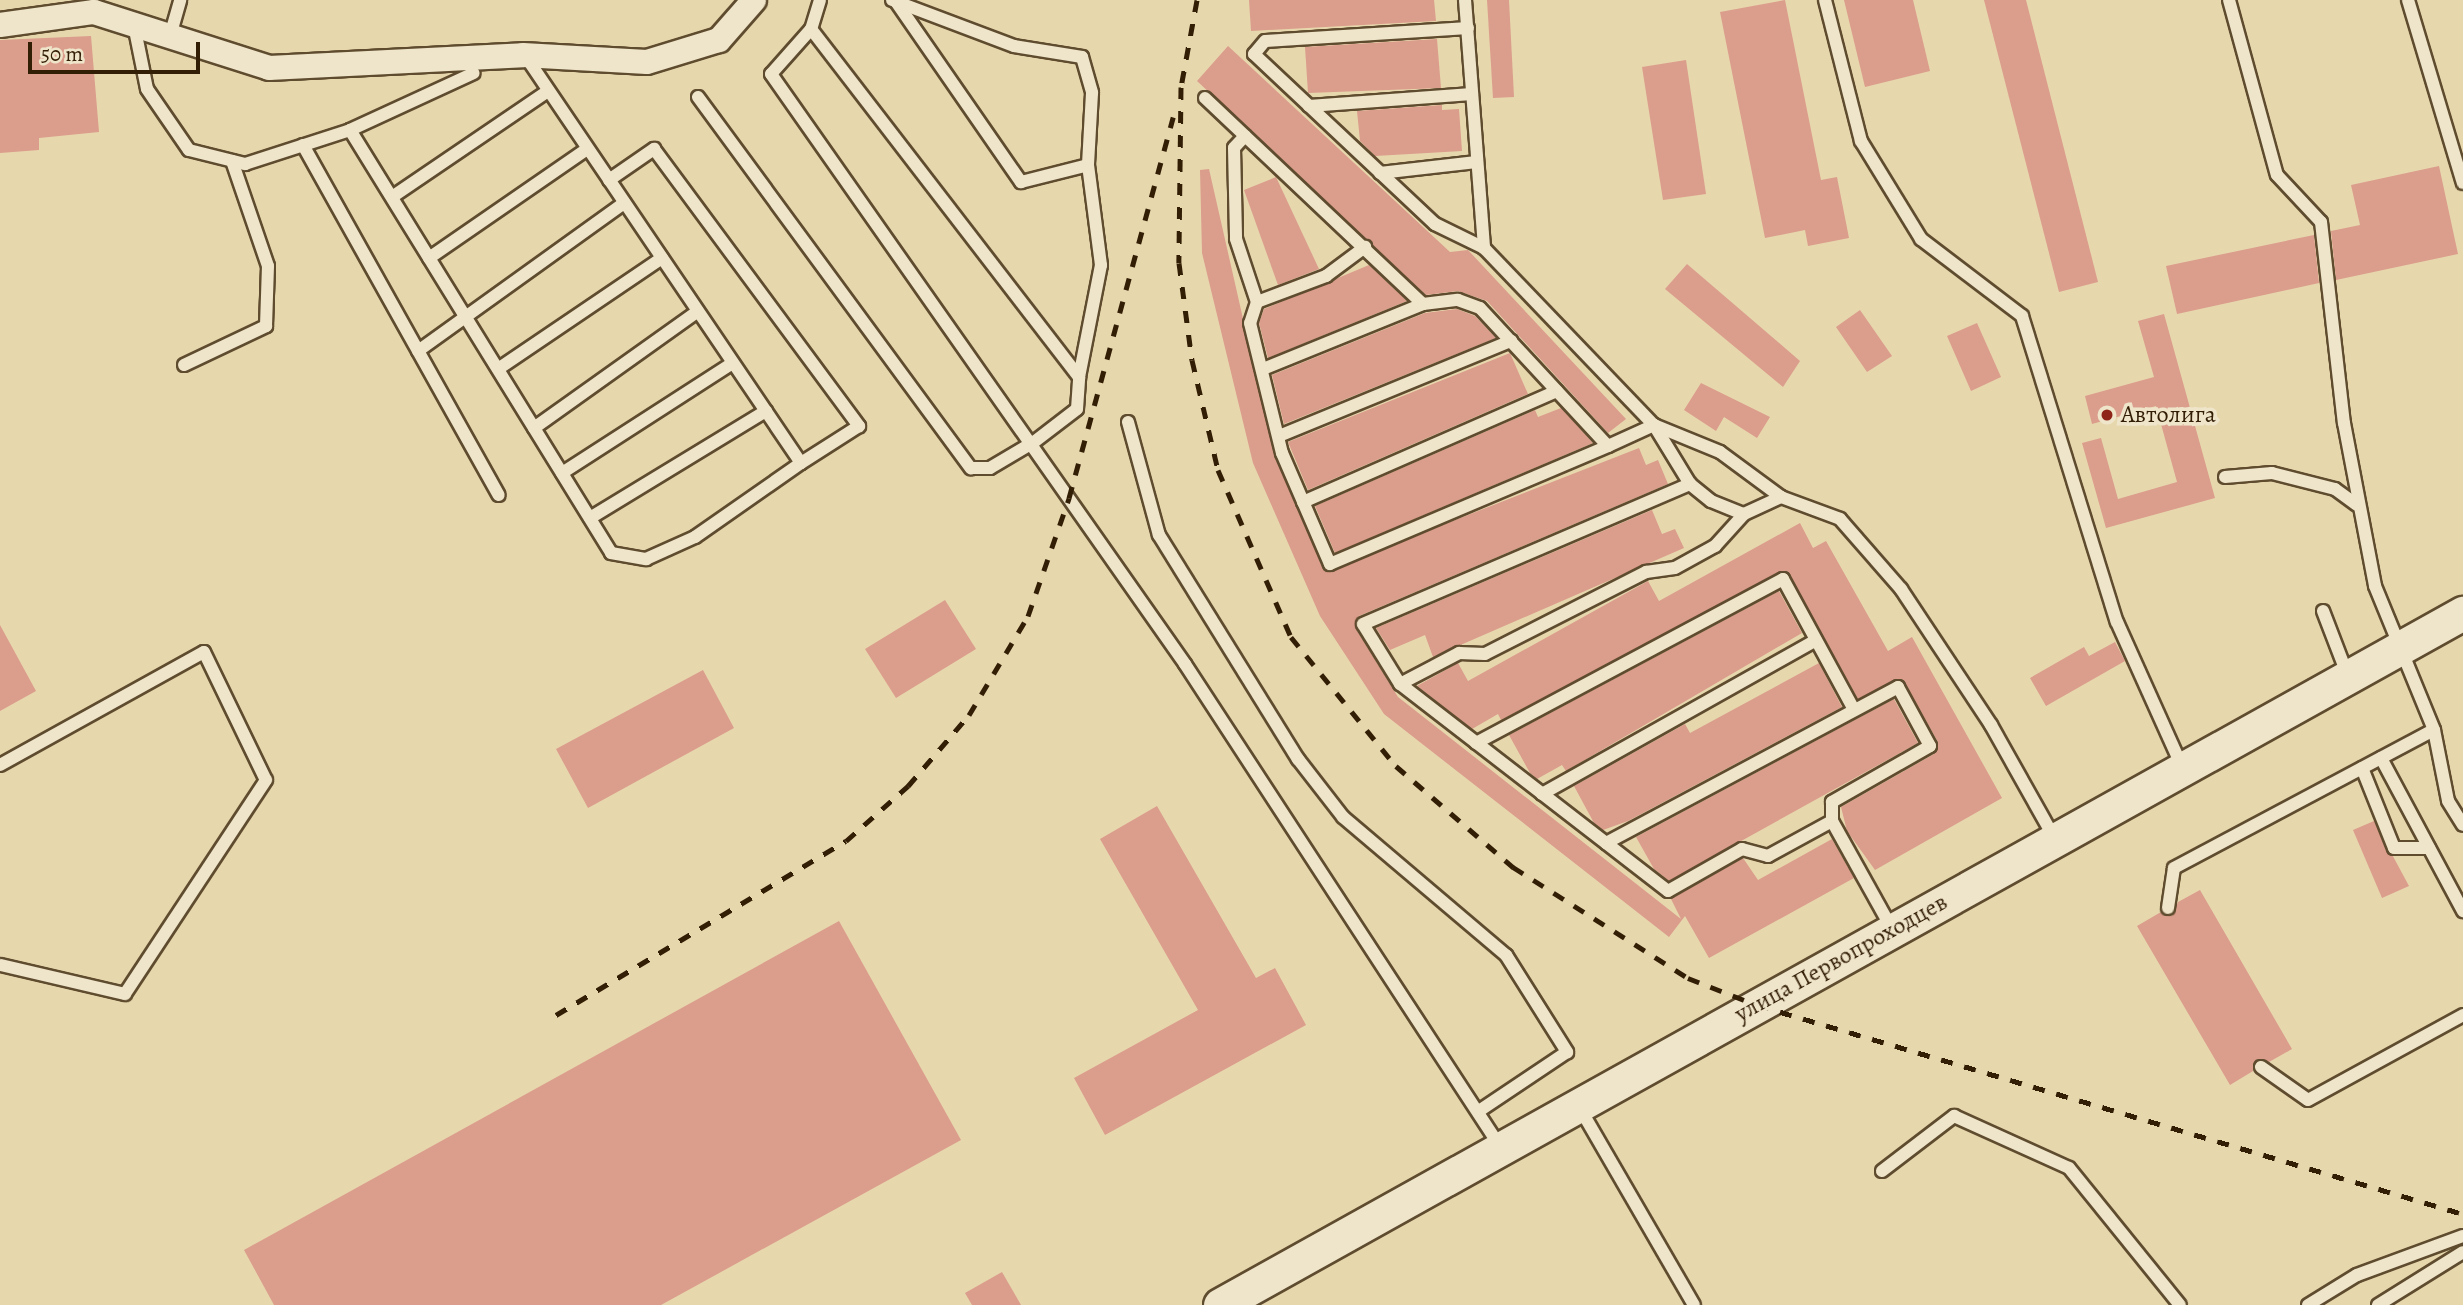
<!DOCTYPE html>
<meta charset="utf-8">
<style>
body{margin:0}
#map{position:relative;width:2463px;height:1305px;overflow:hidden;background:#e7d7ad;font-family:Alegreya,serif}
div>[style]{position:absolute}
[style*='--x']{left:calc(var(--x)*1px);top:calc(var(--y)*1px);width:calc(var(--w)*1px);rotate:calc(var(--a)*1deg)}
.building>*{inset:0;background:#db9d8c}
.roads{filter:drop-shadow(2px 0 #5f4c2f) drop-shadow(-2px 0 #5f4c2f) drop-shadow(0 2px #5f4c2f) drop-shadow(0 -2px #5f4c2f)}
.lane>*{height:12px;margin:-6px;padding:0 6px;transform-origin:6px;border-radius:6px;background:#efe5ca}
.street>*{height:24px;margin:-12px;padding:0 12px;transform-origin:12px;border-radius:12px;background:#efe5ca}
.secondary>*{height:33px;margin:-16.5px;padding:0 16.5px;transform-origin:16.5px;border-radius:16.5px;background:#efe5ca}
.rail>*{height:5px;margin-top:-2.5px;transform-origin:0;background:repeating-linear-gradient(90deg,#321d05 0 12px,transparent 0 24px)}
.dots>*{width:19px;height:19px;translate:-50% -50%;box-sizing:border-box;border:4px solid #efe5ca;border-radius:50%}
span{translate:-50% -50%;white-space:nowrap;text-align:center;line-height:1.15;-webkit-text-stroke:7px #efe5ca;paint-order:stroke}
.poi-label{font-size:24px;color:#321d05}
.left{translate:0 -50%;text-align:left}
.street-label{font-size:24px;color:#321d05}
.scale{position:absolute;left:28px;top:42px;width:172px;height:32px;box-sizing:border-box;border:4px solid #321d05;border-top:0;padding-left:9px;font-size:21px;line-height:24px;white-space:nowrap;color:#321d05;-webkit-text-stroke:5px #efe5ca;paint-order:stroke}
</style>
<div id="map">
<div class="building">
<div style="clip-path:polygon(1249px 0,1434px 0,1436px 21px,1251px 31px)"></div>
<div style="clip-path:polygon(1487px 0,1509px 0,1514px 97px,1493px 98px)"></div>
<div style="clip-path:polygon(1785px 0,1821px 180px,1837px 177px,1849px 238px,1808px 246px,1805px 230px,1765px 238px,1720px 12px)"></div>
<div style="clip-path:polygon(1844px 0,1913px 0,1930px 71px,1865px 87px)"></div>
<div style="clip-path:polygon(1984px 0,2026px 0,2098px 282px,2059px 292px)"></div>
<div style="clip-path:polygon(91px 36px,99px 132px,39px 138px,39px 150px,0 153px,0 40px)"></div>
<div style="clip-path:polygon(1437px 39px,1441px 88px,1308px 93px,1305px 47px)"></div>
<div style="clip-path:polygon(1228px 46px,1450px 252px,1468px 250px,1626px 419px,1608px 433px,1487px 301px,1458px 291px,1426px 295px,1197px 81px)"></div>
<div style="clip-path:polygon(1686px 60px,1706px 194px,1663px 200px,1642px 67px)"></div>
<div style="clip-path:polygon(1442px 105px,1442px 110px,1459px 109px,1462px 151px,1375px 156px,1360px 141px,1357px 111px)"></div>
<div style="clip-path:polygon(2439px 166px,2458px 254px,2336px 280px,2331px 231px,2360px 225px,2351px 185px)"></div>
<div style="clip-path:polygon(1209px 169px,1274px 455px,1325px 571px,1639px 448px,1646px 465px,1658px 460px,1668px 484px,1359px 616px,1356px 629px,1398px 697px,1681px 919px,1671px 899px,1743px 858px,1758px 880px,1832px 839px,1854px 878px,1709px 958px,1685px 916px,1669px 937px,1384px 714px,1320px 616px,1253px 463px,1202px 253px,1200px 170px)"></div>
<div style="clip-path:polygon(1276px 177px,1319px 269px,1278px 285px,1244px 190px)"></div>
<div style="clip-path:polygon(2314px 235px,2319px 283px,2177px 314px,2166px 266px)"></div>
<div style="clip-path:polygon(1687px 264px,1800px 361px,1783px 387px,1665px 289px)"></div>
<div style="clip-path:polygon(1369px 265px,1407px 301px,1268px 358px,1259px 323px,1264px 309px)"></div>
<div style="clip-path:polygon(1457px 309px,1475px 316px,1496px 338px,1284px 424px,1272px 375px,1425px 313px)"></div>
<div style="clip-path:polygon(1860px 310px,1892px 356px,1867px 372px,1836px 327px)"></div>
<div style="clip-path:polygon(2164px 314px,2215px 498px,2106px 528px,2082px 443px,2101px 438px,2118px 499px,2177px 482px,2156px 406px,2092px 424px,2085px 396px,2154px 377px,2138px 321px)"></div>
<div style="clip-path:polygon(1977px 323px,2001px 377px,1971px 391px,1947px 336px)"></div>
<div style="clip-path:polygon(1510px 353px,1528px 394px,1308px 490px,1288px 442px)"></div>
<div style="clip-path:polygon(1701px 383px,1770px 417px,1757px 438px,1724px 417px,1716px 431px,1684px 410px)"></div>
<div style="clip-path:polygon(1561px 408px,1593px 443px,1335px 553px,1315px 506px,1535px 410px,1538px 417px)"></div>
<div style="clip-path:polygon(1652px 510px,1662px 534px,1675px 529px,1684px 548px,1433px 657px,1425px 635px,1390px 650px,1376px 628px)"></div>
<div style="clip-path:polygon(1800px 523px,1813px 548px,1826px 541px,1888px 651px,1912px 637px,2002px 798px,1875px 870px,1847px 831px,1841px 807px,1934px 754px,1938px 742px,1902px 679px,1858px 699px,1787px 571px,1501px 720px,1498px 714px,1472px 729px,1417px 686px,1458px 663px,1468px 681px,1648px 581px,1659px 601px)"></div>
<div style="clip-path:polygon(1779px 591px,1802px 633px,1566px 771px,1562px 765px,1537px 779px,1530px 773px,1509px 735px)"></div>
<div style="clip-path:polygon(945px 600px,976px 649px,896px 698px,865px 649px)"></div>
<div style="clip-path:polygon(0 625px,36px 691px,0 711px)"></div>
<div style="clip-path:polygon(2115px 642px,2125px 661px,2046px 706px,2030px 678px,2084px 647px,2089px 656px)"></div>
<div style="clip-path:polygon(1819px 663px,1842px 707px,1628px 821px,1603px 830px,1594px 823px,1574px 786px,1685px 724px,1690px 733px)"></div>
<div style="clip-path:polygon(703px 670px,734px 728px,588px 808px,556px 749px)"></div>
<div style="clip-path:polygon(1894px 699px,1918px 743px,1669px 881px,1654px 869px,1636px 837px)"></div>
<div style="clip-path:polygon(1157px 806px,1256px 978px,1275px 968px,1306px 1025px,1105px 1135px,1074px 1078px,1198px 1010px,1100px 839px)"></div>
<div style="clip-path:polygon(2374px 821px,2409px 886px,2382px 898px,2353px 830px)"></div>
<div style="clip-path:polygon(2200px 890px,2292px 1049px,2269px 1062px,2257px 1059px,2253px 1071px,2230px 1085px,2137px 926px,2161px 912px,2172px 916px,2178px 902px)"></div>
<div style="clip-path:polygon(839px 921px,961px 1140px,661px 1305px,274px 1305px,244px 1250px)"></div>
<div style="clip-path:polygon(1002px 1272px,1021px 1305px,972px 1305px,965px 1293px)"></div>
</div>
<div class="roads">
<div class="lane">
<div style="--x:820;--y:0;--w:30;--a:107"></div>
<div style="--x:811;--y:29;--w:60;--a:131.6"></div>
<div style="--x:771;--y:74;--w:721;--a:54.94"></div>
<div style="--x:1185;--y:664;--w:578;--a:56.86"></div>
<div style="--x:892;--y:0;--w:130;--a:20.7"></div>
<div style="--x:1014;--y:46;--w:69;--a:9.2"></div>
<div style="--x:1082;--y:57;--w:37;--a:74"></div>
<div style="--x:1092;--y:93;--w:72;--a:93.2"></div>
<div style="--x:1088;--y:165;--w:101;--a:82.6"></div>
<div style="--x:1101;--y:265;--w:114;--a:101.1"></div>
<div style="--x:1465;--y:0;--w:249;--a:85.6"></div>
<div style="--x:1484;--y:248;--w:245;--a:46.2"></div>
<div style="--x:1654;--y:425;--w:69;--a:58.6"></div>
<div style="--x:1690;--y:484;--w:27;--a:39"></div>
<div style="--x:1711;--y:501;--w:35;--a:22"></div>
<div style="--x:1744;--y:514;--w:41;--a:-24.7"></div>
<div style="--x:1825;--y:0;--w:146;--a:75.7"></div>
<div style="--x:1861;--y:141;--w:115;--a:58.5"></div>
<div style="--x:1921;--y:239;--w:127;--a:37.3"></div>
<div style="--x:2022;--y:316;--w:320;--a:72.8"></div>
<div style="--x:2117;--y:622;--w:161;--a:65.8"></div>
<div style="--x:2229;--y:0;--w:181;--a:74.7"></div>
<div style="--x:2277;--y:175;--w:64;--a:46.9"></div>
<div style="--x:2321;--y:222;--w:202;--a:83.5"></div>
<div style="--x:2344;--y:423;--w:166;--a:79.2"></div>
<div style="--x:2375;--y:586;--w:156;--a:67.7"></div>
<div style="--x:2434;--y:730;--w:72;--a:78.8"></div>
<div style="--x:2448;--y:801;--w:28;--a:58"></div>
<div style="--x:2408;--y:0;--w:191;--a:73.3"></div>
<div style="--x:897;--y:3;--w:218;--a:55.3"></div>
<div style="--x:1021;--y:182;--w:69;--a:-14.2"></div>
<div style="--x:134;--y:25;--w:65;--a:78.5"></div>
<div style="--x:147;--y:89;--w:74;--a:55.5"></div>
<div style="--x:189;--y:150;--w:58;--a:14"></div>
<div style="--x:245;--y:164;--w:110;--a:-17.9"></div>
<div style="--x:350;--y:130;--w:497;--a:58.3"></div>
<div style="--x:611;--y:553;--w:36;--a:10"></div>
<div style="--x:646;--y:559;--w:54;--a:-24.2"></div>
<div style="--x:695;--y:537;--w:129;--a:-34.9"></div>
<div style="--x:801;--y:463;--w:492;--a:-124.1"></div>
<div style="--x:1468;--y:28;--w:203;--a:176.3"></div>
<div style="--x:1265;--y:41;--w:17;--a:130"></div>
<div style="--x:1254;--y:54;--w:248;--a:43.2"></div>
<div style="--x:1435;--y:224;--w:55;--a:26.1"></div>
<div style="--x:170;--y:36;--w:37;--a:-74"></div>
<div style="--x:698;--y:97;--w:461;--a:53.7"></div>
<div style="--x:971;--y:468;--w:19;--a:0"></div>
<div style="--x:990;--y:468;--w:51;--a:-30.6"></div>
<div style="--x:1034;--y:442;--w:54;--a:-37.5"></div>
<div style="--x:1077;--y:409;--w:32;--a:-86"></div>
<div style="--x:1079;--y:377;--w:439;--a:-127.6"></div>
<div style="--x:1205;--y:98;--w:300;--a:43.4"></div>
<div style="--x:1423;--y:304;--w:35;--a:-7"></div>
<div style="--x:1458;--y:300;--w:23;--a:20"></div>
<div style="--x:1480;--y:308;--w:188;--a:47.2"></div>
<div style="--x:1608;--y:446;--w:51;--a:-24.5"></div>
<div style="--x:1654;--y:425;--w:71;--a:22.2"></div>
<div style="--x:1720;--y:452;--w:76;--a:36.4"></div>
<div style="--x:1781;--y:497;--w:63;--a:20.4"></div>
<div style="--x:1840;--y:519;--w:93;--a:48.9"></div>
<div style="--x:1901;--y:589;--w:163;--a:56.5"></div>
<div style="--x:1991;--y:725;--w:131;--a:60.7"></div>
<div style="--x:1309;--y:106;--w:163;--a:-4.2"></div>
<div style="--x:350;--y:130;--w:136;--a:-24.7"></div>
<div style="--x:1245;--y:136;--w:16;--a:133"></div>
<div style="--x:1234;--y:148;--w:91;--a:88.7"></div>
<div style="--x:1236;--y:239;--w:66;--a:71.6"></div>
<div style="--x:1257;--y:302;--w:22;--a:108"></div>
<div style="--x:1250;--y:323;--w:134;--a:76.2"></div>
<div style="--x:1282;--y:453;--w:121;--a:66.6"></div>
<div style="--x:1330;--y:564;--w:302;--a:-23"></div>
<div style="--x:303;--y:145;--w:401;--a:60.8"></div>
<div style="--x:1380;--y:173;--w:97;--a:-6.5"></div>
<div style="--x:609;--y:180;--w:55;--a:-34.6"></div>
<div style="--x:654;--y:149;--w:345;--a:53.5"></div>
<div style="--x:859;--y:426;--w:69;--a:147.5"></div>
<div style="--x:392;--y:197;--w:189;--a:-34.2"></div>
<div style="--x:429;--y:258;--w:192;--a:-34.6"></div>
<div style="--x:1257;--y:302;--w:74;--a:-20.6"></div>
<div style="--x:1326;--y:276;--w:49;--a:-36.6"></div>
<div style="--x:418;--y:351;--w:254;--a:-35.7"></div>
<div style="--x:184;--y:365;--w:91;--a:-25.4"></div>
<div style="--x:266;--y:326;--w:60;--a:-88.1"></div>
<div style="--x:268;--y:266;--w:111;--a:-108.9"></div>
<div style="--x:498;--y:369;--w:198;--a:-34.1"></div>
<div style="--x:1263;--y:369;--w:173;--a:-22.1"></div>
<div style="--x:1128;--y:422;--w:117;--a:74.7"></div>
<div style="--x:1159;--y:535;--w:264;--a:58.2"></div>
<div style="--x:1298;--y:759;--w:73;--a:52.2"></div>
<div style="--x:1343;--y:817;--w:214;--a:40.3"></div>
<div style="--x:1506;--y:955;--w:115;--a:57.8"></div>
<div style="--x:1567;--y:1052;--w:106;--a:146.2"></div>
<div style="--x:534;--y:428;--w:201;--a:-35.5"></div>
<div style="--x:1279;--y:436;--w:251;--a:-22.3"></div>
<div style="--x:562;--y:473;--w:203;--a:-32.8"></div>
<div style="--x:2225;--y:477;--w:47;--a:-4.9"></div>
<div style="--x:2272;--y:473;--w:65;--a:14.3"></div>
<div style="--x:2335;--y:489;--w:27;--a:36"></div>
<div style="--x:1303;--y:502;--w:277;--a:-23.6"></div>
<div style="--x:590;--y:518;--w:206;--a:-31.3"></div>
<div style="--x:2323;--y:611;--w:70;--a:69"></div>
<div style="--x:1400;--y:684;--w:67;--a:-27.7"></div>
<div style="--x:1459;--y:653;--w:26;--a:2"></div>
<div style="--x:1485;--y:654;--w:181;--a:-27"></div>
<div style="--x:1646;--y:572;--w:29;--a:-8"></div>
<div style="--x:1675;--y:568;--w:46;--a:-28.8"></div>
<div style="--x:1715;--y:546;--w:43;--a:-47.8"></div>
<div style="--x:1476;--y:743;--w:348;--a:-28.1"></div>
<div style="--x:1783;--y:579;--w:149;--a:61.5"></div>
<div style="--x:2381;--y:758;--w:174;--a:61.8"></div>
<div style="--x:0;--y:765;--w:233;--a:-29"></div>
<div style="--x:204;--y:652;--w:142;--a:64.2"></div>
<div style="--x:266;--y:780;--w:256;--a:123.4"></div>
<div style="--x:125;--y:994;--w:128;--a:-166.9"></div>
<div style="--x:2362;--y:768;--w:86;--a:68.2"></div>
<div style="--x:2394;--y:848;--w:35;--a:0"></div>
<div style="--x:1542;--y:794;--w:314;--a:-29.3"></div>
<div style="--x:1832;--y:821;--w:124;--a:60.9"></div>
<div style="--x:1606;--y:843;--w:331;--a:-28.1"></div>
<div style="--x:1898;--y:687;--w:67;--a:61.5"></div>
<div style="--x:1930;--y:746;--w:113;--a:150.3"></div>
<div style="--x:1832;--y:802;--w:19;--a:90"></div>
<div style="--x:1832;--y:821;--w:73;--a:151.3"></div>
<div style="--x:1768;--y:856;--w:27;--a:-165"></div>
<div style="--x:1742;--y:849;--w:85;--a:150.4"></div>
<div style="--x:1668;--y:891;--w:78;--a:-142.3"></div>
<div style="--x:1606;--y:843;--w:260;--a:-142.3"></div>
<div style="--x:1400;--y:684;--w:70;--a:-121.7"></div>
<div style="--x:1363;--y:624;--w:356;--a:-23.2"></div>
<div style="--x:2168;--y:908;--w:40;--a:-81.5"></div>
<div style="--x:2174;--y:868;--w:294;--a:-28"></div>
<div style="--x:2261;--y:1067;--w:57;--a:35.1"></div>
<div style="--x:2308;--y:1100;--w:177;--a:-28.7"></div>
<div style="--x:1578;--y:1105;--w:231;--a:59.9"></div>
<div style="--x:1882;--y:1171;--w:91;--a:-37.4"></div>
<div style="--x:1954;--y:1116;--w:126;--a:24.3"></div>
<div style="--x:2069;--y:1168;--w:176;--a:51"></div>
<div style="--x:2308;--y:1305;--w:57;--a:-31.5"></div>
<div style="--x:2357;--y:1275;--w:113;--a:-20.2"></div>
<div style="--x:2378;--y:1305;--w:100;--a:-31.9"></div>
</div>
<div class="street">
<div style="--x:0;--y:25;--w:95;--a:-7.9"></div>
<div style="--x:94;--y:12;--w:184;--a:17.7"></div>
<div style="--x:269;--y:68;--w:254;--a:-2.9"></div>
<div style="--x:523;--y:55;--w:124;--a:3.2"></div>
<div style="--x:647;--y:62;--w:75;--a:-17"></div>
<div style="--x:719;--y:40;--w:53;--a:-48.8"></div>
</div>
<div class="secondary">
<div style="--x:1220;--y:1305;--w:1423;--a:-29.11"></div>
</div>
</div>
<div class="rail">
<div style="--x:1197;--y:0;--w:88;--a:100.4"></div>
<div style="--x:1181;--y:87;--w:176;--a:90.7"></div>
<div style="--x:1179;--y:263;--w:98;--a:82.4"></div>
<div style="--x:1192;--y:360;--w:113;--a:76.7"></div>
<div style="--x:1218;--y:470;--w:182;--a:66.4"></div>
<div style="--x:1291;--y:637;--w:166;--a:50.9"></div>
<div style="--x:1396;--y:766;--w:155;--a:40.8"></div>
<div style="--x:1513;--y:867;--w:207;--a:32.4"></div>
<div style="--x:1688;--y:978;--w:74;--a:21.4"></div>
<div style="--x:1757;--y:1005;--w:736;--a:16.49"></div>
<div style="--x:556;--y:1015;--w:338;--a:-31"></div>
<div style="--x:846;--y:841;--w:83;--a:-41.6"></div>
<div style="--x:908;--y:786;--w:94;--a:-49.3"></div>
<div style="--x:969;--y:715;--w:115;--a:-59.2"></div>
<div style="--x:1028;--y:616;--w:125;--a:-70.8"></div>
<div style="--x:1069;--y:498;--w:395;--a:-74.7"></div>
</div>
<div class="dots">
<div style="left:2107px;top:415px;background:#8f2418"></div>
</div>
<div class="poi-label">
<span class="left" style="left:2121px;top:415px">Автолига</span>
</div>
<div class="street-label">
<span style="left:1841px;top:958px;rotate:-29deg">улица Первопроходцев</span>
</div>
<div class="scale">50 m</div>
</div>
